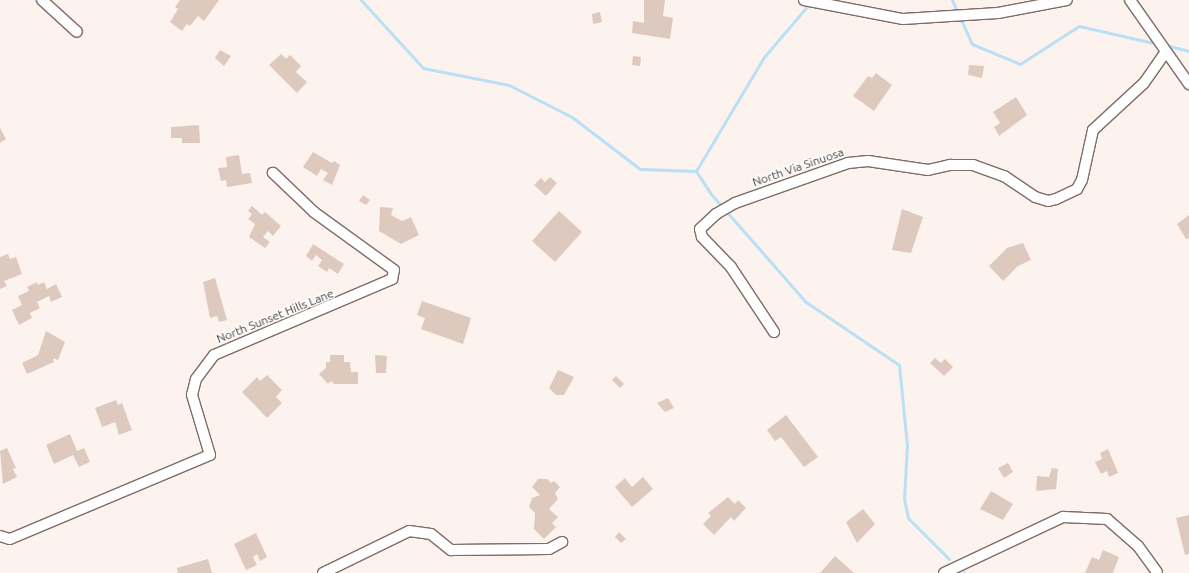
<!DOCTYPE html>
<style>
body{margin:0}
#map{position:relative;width:1189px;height:573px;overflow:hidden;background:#fcf3ef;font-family:Ubuntu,sans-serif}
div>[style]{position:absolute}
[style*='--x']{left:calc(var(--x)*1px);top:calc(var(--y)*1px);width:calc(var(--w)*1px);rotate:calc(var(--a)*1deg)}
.stream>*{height:3px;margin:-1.5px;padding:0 1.5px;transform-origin:1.5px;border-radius:1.5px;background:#bae0f6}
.building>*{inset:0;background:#dec9bf}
.roads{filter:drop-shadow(1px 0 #7f6c64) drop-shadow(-1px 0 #7f6c64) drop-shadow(0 1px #7f6c64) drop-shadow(0 -1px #7f6c64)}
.minor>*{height:10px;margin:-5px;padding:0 5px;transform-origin:5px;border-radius:5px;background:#fff}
span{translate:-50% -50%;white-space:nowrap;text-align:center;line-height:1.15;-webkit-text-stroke:3px #fff;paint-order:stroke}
.street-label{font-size:12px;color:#3f3733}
</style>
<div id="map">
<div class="stream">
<div style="--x:361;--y:0;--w:92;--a:47.6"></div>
<div style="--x:423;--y:68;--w:88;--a:11.2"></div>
<div style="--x:509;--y:85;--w:71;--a:26.9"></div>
<div style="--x:572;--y:117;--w:86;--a:37.4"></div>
<div style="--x:640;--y:169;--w:56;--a:2"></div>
<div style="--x:696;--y:171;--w:27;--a:57"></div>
<div style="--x:711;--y:194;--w:144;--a:48.7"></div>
<div style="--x:806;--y:302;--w:112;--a:34.1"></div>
<div style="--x:899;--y:365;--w:80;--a:84.3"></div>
<div style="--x:907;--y:445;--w:53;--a:93.2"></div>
<div style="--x:904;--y:498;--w:20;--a:79"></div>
<div style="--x:908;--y:518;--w:58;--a:45"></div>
<div style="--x:952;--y:0;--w:48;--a:65.6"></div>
<div style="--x:972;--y:44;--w:52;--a:22.6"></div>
<div style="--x:1020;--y:64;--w:70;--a:-32.8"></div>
<div style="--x:1079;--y:26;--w:81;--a:12.8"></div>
<div style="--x:1165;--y:45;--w:25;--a:14"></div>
<div style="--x:696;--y:171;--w:133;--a:-59.2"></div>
<div style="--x:764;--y:57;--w:71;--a:-49.6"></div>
<div style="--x:964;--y:572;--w:1;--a:90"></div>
</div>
<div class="building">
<div style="clip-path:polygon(180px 0,219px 0,204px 21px,198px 16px,190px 26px,187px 24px,182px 31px,170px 22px,178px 9px,175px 7px)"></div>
<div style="clip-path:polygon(644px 0,665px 0,663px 16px,673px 18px,670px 39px,632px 33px,633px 21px,644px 23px)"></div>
<div style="clip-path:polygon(600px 12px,602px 22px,593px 24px,592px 14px)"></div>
<div style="clip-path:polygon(220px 50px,231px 56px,224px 66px,215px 58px)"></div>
<div style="clip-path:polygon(281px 54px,286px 59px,290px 55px,301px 66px,296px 72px,307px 82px,297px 93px,269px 65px)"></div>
<div style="clip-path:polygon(633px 56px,641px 57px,640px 66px,632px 65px)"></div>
<div style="clip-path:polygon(969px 65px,984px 66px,982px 78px,968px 75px)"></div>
<div style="clip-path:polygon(876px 73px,892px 85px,874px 111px,853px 96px,868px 76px,872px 78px)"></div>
<div style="clip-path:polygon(1016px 97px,1027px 115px,999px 136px,994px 127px,1000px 123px,993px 112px)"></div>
<div style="clip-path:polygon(199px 125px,200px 143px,182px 143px,182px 138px,171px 138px,171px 127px)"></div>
<div style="clip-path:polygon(0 128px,6px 139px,0 143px)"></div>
<div style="clip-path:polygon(313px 152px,332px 163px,334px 161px,340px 165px,332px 185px,323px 180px,328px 173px,321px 169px,317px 176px,303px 167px)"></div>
<div style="clip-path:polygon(239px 155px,242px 174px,250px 173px,252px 183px,227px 187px,226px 180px,221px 181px,218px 168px,227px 167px,226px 157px)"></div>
<div style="clip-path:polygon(550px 177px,557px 183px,546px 196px,534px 185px,541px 178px,545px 182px)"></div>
<div style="clip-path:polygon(363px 195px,370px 200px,366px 205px,359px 201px)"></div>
<div style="clip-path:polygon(252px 206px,262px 215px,265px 212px,281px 226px,273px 236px,268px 231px,263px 237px,270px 242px,265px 248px,249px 237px,255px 224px,248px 219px,252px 214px,248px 211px)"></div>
<div style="clip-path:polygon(380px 207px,393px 208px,391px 215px,402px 221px,411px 217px,419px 235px,401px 244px,379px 231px)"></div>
<div style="clip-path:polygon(902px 209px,923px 217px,911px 253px,892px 250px)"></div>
<div style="clip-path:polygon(559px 211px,582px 232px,555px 262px,532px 241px)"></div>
<div style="clip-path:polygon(1189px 215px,1189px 238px,1186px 239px,1177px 224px)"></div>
<div style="clip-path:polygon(1023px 243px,1031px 260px,1018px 266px,1003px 281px,989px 266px,1007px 248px)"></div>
<div style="clip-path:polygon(313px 244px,344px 264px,338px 274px,329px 268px,327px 272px,318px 266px,322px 260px,316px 255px,312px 261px,306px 256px)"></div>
<div style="clip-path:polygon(8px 254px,10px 259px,16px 257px,22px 274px,4px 281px,7px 286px,0 289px,0 257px)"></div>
<div style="clip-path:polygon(215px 278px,227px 320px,219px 322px,217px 316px,210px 318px,203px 282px)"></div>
<div style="clip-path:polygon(37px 282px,38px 285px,44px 282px,47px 289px,56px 284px,62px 297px,51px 302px,49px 296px,37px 302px,40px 308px,30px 313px,32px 318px,19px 325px,12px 310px,22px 305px,18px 296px,29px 291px,27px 287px)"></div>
<div style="clip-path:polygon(422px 301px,471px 318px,463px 344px,421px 329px,425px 318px,417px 315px)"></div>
<div style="clip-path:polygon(46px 331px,65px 342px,58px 360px,53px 358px,54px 362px,27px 374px,22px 363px,38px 355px)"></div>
<div style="clip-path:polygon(330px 355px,344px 355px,344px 362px,350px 362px,351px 372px,358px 372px,358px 384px,334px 384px,331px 381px,328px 384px,319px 374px,326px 368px,326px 362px,330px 362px)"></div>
<div style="clip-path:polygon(375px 355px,387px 356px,386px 373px,376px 373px)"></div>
<div style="clip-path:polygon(935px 358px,941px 363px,945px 359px,953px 367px,944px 376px,930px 363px)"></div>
<div style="clip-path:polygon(558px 370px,574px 377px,564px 395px,556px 395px,549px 388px)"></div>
<div style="clip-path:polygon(267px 375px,282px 390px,276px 397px,282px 403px,267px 418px,242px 392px,257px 377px,260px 381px)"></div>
<div style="clip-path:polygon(616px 376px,624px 384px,620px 388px,612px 380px)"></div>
<div style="clip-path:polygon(668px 398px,674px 408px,665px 412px,657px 403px)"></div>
<div style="clip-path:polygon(116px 400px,118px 405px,122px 403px,132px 430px,119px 435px,115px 422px,102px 427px,95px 408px)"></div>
<div style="clip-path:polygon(786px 415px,818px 457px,804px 467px,781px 437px,775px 441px,767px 430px)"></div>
<div style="clip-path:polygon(70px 434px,77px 451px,84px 448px,90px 462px,79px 467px,73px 455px,54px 464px,46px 445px)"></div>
<div style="clip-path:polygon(7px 448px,16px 468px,13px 469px,17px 477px,3px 484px,0 451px)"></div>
<div style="clip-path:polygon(1108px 449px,1118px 473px,1109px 477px,1107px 471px,1101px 474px,1095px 462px,1102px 459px,1100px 453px)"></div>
<div style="clip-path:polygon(1008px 463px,1013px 472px,1004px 478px,998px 468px)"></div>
<div style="clip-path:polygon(1052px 468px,1058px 469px,1056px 489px,1036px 491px,1037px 476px,1049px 477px)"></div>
<div style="clip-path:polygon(643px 477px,653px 489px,632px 507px,615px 487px,625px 478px,632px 487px)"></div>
<div style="clip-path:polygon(538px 479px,547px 479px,551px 483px,554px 481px,560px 487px,555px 493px,558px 499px,549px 509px,558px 517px,552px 523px,556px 527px,544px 539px,534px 529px,535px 513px,529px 507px,532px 498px,540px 495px,532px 487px)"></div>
<div style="clip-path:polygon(991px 491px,1013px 504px,1003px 520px,980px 509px)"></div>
<div style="clip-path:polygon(728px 497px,735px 504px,738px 500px,746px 508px,734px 521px,731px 517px,714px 535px,703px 524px,711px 516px,708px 513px)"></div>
<div style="clip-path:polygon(863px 509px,875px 524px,857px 543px,846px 522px)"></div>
<div style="clip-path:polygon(1189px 515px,1189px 554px,1185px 555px,1176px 518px)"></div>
<div style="clip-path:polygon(619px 532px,626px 539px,621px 543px,615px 537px)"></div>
<div style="clip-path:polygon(256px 533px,267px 557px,260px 561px,257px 554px,253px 557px,257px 565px,246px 570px,234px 544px)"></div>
<div style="clip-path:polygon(1103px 550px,1119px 557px,1113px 573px,1085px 573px,1092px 557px,1099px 560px)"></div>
<div style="clip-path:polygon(835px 556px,854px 573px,820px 573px)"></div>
<div style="clip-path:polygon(208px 559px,212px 573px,178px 573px,177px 568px)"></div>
</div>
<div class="roads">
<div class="minor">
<div style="--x:42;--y:0;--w:47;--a:42.4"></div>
<div style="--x:804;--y:0;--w:101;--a:10.9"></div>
<div style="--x:903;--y:19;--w:95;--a:-3.6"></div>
<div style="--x:998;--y:13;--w:70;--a:-10.7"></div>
<div style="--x:1130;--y:0;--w:103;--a:54.9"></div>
<div style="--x:774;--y:332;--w:78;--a:-123.5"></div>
<div style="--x:731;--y:267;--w:42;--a:-134"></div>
<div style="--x:702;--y:237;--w:8;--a:-104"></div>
<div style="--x:700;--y:229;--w:22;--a:-43"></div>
<div style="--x:716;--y:214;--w:22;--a:-30"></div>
<div style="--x:735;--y:203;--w:120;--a:-19.5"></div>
<div style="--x:848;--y:163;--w:20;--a:-6"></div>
<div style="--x:868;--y:161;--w:61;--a:8.5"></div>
<div style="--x:928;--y:170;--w:23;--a:-13"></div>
<div style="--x:950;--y:165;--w:23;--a:0"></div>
<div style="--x:973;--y:165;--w:33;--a:20"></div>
<div style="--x:1004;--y:176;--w:37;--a:34"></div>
<div style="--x:1035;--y:197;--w:14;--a:17"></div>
<div style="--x:1048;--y:201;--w:8;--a:-14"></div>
<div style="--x:1056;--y:199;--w:23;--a:-25"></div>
<div style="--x:1077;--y:189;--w:10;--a:-61"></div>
<div style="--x:1082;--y:180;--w:51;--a:-77.6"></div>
<div style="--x:1093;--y:130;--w:69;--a:-42.7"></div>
<div style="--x:1144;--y:83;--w:37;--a:-55"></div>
<div style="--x:0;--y:536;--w:10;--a:17"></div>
<div style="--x:10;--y:539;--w:217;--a:-22.8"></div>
<div style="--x:210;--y:455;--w:63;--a:-106.7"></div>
<div style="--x:192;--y:395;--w:16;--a:-76"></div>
<div style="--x:196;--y:379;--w:30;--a:-53"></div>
<div style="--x:214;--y:355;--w:194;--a:-23.1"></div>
<div style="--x:392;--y:279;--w:9;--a:-77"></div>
<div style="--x:394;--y:270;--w:99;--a:-144.1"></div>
<div style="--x:314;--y:212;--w:57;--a:-136.4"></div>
<div style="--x:323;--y:573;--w:96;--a:-26"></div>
<div style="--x:409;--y:531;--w:22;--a:8"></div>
<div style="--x:431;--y:534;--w:26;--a:39"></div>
<div style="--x:451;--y:550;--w:98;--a:-0.6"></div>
<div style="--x:549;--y:549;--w:15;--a:-28"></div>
<div style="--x:944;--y:573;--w:132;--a:-25.2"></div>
<div style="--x:1063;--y:517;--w:44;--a:2.6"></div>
<div style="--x:1107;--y:519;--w:41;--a:41.1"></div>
<div style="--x:1138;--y:546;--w:32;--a:54"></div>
</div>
</div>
<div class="street-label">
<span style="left:798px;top:167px;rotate:-19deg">North Via Sinuosa</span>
<span style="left:275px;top:316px;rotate:-22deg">North Sunset Hills Lane</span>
</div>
</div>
